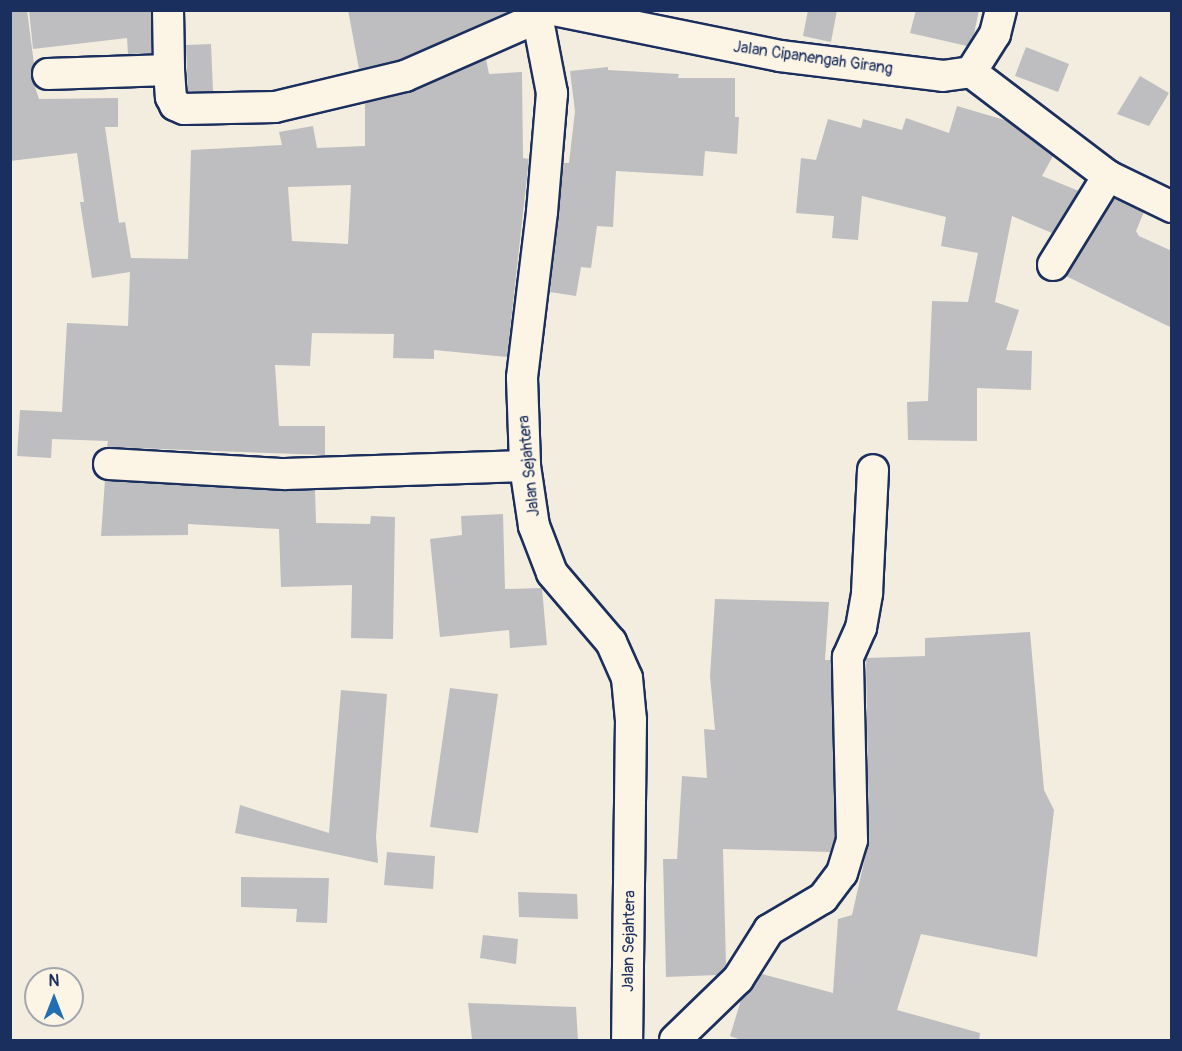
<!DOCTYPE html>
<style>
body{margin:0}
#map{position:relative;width:1182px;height:1051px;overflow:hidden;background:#f3ede0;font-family:Pangolin,sans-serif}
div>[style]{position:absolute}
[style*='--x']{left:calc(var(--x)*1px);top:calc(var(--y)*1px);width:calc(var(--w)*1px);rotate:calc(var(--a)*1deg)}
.building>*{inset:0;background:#bebec0}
.roads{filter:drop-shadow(2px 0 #1b2f5e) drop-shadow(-2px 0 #1b2f5e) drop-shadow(0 2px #1b2f5e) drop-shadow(0 -2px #1b2f5e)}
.minor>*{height:30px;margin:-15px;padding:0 15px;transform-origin:15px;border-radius:15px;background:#fcf5e5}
span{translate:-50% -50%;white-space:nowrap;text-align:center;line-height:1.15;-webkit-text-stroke:6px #fcf5e5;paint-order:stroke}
.street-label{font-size:16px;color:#1b2f5e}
.frame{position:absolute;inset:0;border:12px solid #1b2f5e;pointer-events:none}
.north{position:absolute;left:24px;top:967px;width:60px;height:60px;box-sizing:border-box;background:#fcf5e5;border:2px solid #a2a6af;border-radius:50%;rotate:0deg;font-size:16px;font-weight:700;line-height:24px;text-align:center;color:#1b2f5e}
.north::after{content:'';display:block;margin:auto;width:21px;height:27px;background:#1f6fb2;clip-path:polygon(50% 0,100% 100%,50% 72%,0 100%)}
</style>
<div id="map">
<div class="building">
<div style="clip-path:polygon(evenodd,10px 10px,27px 10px,34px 64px,31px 75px,39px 99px,118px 98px,118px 127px,105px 127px,119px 223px,125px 222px,131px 258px,188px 259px,191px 150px,282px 145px,279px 132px,313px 126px,317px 148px,365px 146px,365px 103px,412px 92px,486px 59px,489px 74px,522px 72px,523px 158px,529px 159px,507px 357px,434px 350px,434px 359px,393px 358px,394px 334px,312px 333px,310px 366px,275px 365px,279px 426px,325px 426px,325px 455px,107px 447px,108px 441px,52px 439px,51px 458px,17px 456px,20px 410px,62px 412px,67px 323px,128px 326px,130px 272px,92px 278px,80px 202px,84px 202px,77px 153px,10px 161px,10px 10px,351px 185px,348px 244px,292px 241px,288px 187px,351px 185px)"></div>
<div style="clip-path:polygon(29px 10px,151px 10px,151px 53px,128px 54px,127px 38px,33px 49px)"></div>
<div style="clip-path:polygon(348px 10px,511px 10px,399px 60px,359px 69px)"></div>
<div style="clip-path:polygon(808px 10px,837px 10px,831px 42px,803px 36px)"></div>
<div style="clip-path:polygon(916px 10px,979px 10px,974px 34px,967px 46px,910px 33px)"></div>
<div style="clip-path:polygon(211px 44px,213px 91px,188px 92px,186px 45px)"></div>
<div style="clip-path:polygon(1026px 47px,1069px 64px,1058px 92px,1015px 76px)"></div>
<div style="clip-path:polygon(608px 67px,608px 70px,679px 74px,678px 78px,735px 78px,735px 117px,739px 117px,737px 154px,705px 151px,703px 176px,616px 171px,613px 227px,597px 226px,591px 268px,581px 267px,576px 296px,550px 292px,563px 163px,569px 163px,575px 111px,570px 71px)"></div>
<div style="clip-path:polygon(1140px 76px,1169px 93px,1149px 126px,1117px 114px)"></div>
<div style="clip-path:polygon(957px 106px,1008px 121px,1053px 156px,1042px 176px,1079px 191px,1052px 233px,1012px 216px,995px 302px,1019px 310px,1006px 350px,1032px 351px,1031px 390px,977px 388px,977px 441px,908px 440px,907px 402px,928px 401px,932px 301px,968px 302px,978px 253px,941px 246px,946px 217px,862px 196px,858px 240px,832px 238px,834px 216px,796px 213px,801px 158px,816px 160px,828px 119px,861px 128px,863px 119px,902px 130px,906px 118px,949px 133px)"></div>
<div style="clip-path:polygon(1114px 198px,1144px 212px,1136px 231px,1139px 236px,1172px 251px,1172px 328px,1066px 276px)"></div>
<div style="clip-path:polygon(105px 480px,315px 490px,316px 523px,370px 524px,371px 516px,395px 517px,393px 639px,351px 638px,352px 585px,281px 587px,279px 529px,188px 524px,188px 535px,101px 536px)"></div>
<div style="clip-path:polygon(503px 514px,505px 589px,542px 588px,547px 645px,510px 648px,509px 630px,440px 637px,430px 539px,462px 535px,461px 516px)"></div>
<div style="clip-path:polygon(715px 599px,829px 602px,825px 660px,831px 660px,835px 838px,830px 852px,723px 849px,726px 966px,717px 975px,666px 977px,663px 859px,677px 859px,682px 776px,707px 778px,704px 729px,715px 730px,710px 676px)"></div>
<div style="clip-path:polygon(1030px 632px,1044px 790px,1054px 810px,1037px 957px,921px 934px,897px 1010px,980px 1033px,979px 1041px,744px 1041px,730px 1036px,741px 1000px,762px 974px,833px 993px,838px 919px,852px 915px,869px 840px,866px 658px,925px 656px,925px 638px)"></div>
<div style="clip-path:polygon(450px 688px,498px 694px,478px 833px,430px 827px)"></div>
<div style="clip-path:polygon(341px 690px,387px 694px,376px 837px,378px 863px,235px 833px,240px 805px,329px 833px)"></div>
<div style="clip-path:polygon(387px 852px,435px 856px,433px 889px,384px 885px)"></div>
<div style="clip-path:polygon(241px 877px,329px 878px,327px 923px,296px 922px,297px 909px,241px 907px)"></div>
<div style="clip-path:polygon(518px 892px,577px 894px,578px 919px,519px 917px)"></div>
<div style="clip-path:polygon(483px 935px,518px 939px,516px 964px,480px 958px)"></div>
<div style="clip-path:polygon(468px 1003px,576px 1007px,578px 1041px,472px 1039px)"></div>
</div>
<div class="roads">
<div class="minor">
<div style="--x:168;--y:10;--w:60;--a:89"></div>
<div style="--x:536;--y:10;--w:85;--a:79.1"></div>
<div style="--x:552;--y:93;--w:119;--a:94.8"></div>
<div style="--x:542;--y:212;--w:167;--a:96.9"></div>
<div style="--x:522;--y:378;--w:88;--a:88"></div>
<div style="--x:525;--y:466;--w:61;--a:81.5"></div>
<div style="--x:534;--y:526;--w:50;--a:69"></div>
<div style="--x:552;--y:573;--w:91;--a:49.5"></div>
<div style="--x:611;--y:642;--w:39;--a:66"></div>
<div style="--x:627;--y:678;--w:42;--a:84.6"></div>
<div style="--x:631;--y:720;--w:320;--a:90.7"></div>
<div style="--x:554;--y:10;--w:231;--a:11.5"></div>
<div style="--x:780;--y:56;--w:164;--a:7"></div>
<div style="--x:943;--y:76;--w:28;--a:-8"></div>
<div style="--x:971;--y:72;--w:45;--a:-57.7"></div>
<div style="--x:995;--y:34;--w:25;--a:-76"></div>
<div style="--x:971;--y:72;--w:172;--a:37.2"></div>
<div style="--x:1108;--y:176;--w:71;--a:25.8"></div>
<div style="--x:48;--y:74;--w:121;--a:-1.9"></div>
<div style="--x:169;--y:70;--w:27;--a:86"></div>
<div style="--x:171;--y:97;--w:9;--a:63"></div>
<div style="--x:175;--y:105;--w:10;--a:24"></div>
<div style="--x:184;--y:109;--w:91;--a:-1.3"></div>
<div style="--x:275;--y:107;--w:134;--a:-13.4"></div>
<div style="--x:405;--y:76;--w:144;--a:-23.7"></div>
<div style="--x:1053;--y:265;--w:105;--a:-58.3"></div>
<div style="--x:109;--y:464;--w:176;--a:3.3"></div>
<div style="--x:285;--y:474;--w:240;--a:-1.9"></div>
<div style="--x:675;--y:1040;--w:88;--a:-44.1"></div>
<div style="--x:738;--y:979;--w:58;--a:-57.7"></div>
<div style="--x:769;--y:930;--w:63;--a:-30.7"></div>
<div style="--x:823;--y:898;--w:31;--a:-53"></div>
<div style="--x:842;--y:873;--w:34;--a:-73"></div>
<div style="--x:852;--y:840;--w:183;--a:-91.3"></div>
<div style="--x:848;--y:657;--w:32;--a:-66"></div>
<div style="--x:861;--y:628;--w:36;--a:-80"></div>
<div style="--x:867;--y:593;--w:123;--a:-87.2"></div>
</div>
</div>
<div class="street-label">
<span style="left:813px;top:58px;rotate:8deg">Jalan Cipanengah Girang</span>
<span style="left:529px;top:466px;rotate:-96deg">Jalan Sejahtera</span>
<span style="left:629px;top:941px;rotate:-89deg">Jalan Sejahtera</span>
</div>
<div class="frame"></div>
<div class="north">N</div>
</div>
